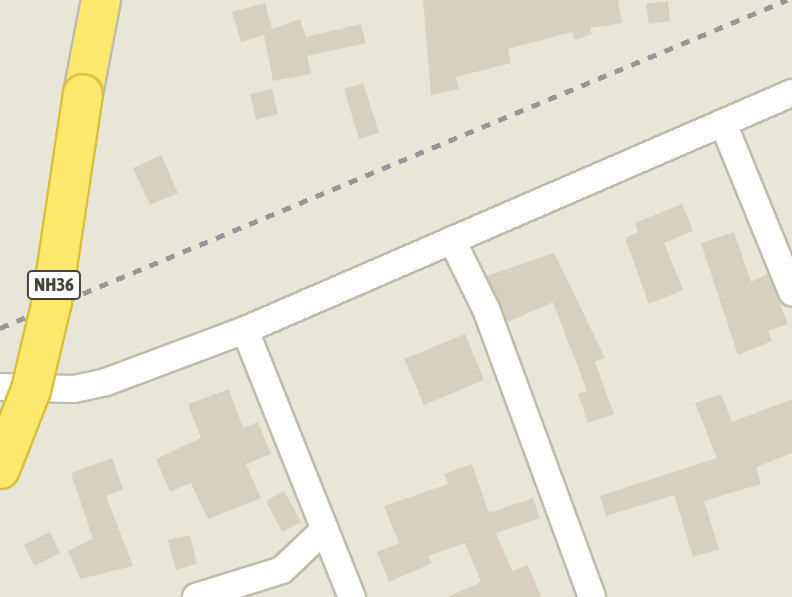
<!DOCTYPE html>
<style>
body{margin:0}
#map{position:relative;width:792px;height:597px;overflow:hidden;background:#f4f3e9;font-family:"Asap Condensed",sans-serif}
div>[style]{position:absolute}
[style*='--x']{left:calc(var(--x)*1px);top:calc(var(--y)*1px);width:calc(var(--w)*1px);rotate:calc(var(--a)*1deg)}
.residential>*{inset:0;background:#e8e6d7}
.building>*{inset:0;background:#d5d1be}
.roads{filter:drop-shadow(2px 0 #bfbcab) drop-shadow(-2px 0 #bfbcab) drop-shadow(0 2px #bfbcab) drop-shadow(0 -2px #bfbcab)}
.street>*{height:26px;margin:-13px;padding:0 13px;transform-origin:13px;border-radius:13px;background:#fff}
.highway>*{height:38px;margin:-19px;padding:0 19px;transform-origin:19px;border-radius:19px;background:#fbe86c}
.rail>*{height:5px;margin-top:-2.5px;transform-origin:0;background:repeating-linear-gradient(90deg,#979797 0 9px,transparent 0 18px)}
.bridges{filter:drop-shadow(2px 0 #dbc03b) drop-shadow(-2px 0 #dbc03b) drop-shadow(0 2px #dbc03b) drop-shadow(0 -2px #dbc03b)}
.highway-bridge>*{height:38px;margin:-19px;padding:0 19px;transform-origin:19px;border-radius:19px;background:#fbe86c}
span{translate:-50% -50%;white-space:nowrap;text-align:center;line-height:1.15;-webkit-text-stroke:5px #fff;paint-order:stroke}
.shield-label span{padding:2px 5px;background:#fff;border:2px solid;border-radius:5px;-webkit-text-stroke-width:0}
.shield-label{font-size:19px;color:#474437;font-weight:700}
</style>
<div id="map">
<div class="residential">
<div style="clip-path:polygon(0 0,792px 0,792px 597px,0 597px)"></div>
</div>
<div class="building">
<div style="clip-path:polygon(423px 0,618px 0,622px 23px,590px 28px,592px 34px,574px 40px,572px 32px,508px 49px,511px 63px,456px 77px,459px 89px,431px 95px)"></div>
<div style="clip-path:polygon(668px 1px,670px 21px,649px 24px,646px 4px)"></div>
<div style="clip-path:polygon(265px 3px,272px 29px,300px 19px,306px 37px,361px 24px,366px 43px,307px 56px,311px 74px,273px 81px,264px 35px,241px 42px,232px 12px)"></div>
<div style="clip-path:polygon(363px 83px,379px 133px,359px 139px,344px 89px)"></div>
<div style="clip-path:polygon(272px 89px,278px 114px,256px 120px,250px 94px)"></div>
<div style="clip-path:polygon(161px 155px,178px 193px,150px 205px,133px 168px)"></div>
<div style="clip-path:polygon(682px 204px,693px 231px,664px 243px,683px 290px,649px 304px,625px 238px,638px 232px,635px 223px)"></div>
<div style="clip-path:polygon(734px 232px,751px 282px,768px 274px,788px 324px,768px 331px,772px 341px,738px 355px,701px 243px)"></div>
<div style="clip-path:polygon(554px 253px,605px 358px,595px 362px,614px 414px,588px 423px,578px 394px,587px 391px,553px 302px,508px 322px,487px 276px)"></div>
<div style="clip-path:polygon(465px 334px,484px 380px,424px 405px,404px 359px)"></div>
<div style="clip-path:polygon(229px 389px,243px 428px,258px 422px,271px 454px,246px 464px,261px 498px,208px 519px,191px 483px,170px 492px,156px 459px,201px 438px,188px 404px)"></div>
<div style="clip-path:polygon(721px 394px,732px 422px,792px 399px,792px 453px,756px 467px,761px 484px,704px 501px,719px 549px,693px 557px,674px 495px,606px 516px,600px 496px,717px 458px,695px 403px)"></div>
<div style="clip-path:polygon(112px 458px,123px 489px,106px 496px,133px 566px,80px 579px,68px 551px,93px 539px,71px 473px)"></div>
<div style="clip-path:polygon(472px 464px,489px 513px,533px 498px,540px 518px,496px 533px,512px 571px,528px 565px,541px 597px,447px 597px,481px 582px,465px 543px,428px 556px,432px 563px,389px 582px,377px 552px,399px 543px,384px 506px,448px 484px,444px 474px)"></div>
<div style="clip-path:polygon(284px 491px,301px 522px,282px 532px,266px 501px)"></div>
<div style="clip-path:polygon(50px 532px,60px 553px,34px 566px,24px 545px)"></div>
<div style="clip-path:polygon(190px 535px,197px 564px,176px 570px,168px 540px)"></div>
</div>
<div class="roads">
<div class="street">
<div style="--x:723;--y:123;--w:183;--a:67.8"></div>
<div style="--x:452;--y:240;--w:77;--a:63.8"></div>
<div style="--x:486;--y:309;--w:307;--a:69.8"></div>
<div style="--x:245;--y:330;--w:288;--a:68.2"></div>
<div style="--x:0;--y:387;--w:74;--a:1.5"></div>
<div style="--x:74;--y:389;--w:33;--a:-12"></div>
<div style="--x:106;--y:382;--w:148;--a:-20.5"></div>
<div style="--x:245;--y:330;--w:596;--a:-23.43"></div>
<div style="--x:196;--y:597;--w:90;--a:-17.4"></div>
<div style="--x:282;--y:570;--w:59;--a:-43.6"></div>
</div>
<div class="highway">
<div style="--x:83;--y:94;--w:96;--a:-79.2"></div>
</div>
</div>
<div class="rail">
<div style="--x:0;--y:328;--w:853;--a:-22.63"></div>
</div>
<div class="bridges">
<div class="highway-bridge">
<div style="--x:0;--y:469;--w:85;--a:-68.6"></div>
<div style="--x:31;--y:390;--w:91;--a:-76.7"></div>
<div style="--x:52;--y:301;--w:209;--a:-81.5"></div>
</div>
</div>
<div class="shield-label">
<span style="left:54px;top:285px">NH36</span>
</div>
</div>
